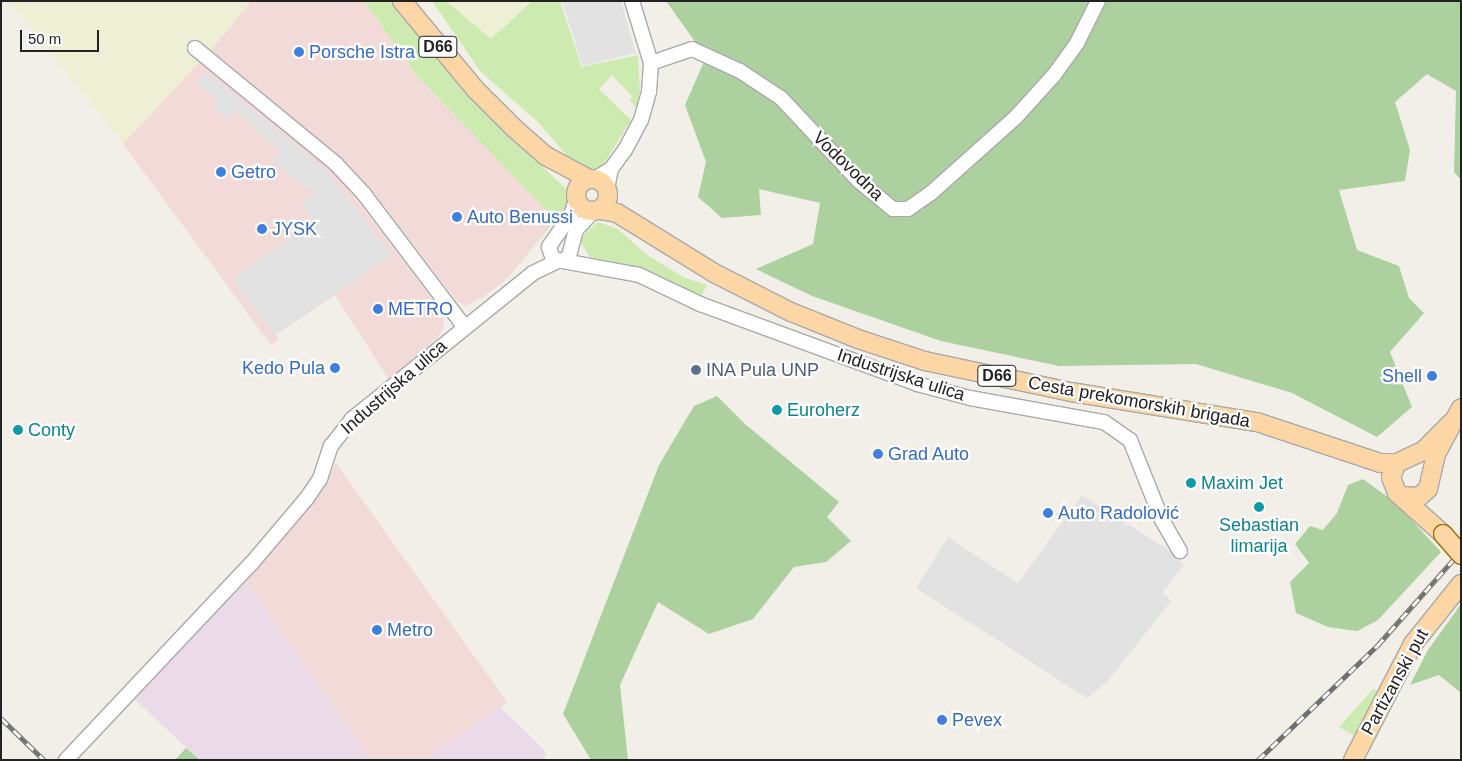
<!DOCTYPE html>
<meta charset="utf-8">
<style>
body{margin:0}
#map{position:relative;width:1462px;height:761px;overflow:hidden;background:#f2efe9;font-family:Arial,sans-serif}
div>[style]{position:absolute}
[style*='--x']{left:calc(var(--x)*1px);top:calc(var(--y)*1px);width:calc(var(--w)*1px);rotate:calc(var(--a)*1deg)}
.commercial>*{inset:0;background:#f2dad9}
.industrial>*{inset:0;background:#ebdbe8}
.farmland>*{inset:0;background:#eef0d5}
.grass>*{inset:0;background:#cdebb0}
.forest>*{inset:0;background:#add19e}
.parking>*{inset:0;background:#e2e2e2}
.roads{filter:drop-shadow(1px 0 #a9a9a9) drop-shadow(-1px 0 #a9a9a9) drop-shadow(0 1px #a9a9a9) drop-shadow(0 -1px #a9a9a9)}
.minor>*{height:14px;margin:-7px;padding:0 7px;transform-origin:7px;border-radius:7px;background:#fff}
.major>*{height:18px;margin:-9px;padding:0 9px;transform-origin:9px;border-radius:9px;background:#fcd6a4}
.major>.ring{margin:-9px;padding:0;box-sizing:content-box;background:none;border:18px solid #fcd6a4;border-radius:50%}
.rail>*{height:5px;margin-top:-2.5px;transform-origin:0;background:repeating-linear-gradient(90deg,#fff 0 9px,#707070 0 18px);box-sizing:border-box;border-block:1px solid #707070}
.bridges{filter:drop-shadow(1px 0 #a06b00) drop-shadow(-1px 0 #a06b00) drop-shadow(0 1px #a06b00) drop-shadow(0 -1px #a06b00)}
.major-bridge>*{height:18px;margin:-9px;padding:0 9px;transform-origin:9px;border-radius:9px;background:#fcd6a4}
.dots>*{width:14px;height:14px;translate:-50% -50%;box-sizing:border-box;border:2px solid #fff;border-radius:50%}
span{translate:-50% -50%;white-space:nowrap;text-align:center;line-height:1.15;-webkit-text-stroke:4.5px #fff;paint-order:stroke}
.shield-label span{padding:1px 4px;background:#fff;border:1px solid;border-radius:4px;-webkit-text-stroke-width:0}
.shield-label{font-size:16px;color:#222;font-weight:700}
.shop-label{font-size:18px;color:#366cbe}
.left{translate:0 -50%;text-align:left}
.right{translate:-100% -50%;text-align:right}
.street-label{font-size:18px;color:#222}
.service-label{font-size:18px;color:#4e5e75}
.culture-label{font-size:18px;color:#0d838f}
.frame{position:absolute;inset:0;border:2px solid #222;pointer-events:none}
.scale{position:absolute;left:20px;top:30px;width:79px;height:22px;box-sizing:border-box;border:2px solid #222;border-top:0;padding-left:6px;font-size:15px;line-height:18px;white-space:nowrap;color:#222;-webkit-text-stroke:4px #fff;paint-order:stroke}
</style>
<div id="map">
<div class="commercial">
<div style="clip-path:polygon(251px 1px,364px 1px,418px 77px,551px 215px,552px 223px,507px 279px,482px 298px,465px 306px,456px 300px,371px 189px,342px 158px,211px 50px)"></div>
<div style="clip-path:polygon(200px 60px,332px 168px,443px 313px,444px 327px,438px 337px,389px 380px,335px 295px,276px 335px,279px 340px,271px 345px,123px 144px)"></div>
<div style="clip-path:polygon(336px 463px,507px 702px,424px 760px,370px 760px,246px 581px,324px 487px)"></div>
</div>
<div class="industrial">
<div style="clip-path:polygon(246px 581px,370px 760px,200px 760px,133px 698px)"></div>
<div style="clip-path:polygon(500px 707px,546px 752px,544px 760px,424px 760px)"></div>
</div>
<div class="farmland">
<div style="clip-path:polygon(8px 1px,251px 1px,211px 50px,123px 144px)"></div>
<div style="clip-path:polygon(446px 1px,529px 1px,491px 40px)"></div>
</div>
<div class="grass">
<div style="clip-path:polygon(364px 1px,390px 1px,465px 92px,568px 191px,568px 205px,507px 279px,552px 223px,551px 215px,418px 77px)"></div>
<div style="clip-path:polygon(432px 1px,446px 1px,491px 39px,532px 1px,560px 1px,582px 67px,638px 55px,640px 92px,636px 108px,630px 100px,632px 96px,612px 75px,599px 89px,631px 120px,600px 170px,593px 173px,572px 162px,539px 123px,480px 71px)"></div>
<div style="clip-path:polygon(598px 222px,618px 229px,647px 255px,685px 278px,707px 285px,700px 299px,627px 265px,590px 257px,581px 243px,581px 238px)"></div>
<div style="clip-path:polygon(1373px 689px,1378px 692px,1356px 737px,1339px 727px)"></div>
</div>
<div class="forest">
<div style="clip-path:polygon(666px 1px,1461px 1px,1461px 180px,1454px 172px,1456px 91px,1427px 74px,1395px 102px,1410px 150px,1405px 181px,1339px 190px,1357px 250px,1399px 266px,1409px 298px,1424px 313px,1390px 352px,1412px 407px,1377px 437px,1292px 393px,1196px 364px,1059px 366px,941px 341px,812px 296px,756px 269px,813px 244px,820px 203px,759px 189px,761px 215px,722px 218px,698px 197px,706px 162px,685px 105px,706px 57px)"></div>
<div style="clip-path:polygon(717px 396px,745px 424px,839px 502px,827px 517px,851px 541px,826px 562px,794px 567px,753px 619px,709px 634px,658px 602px,620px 685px,628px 760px,591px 760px,563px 714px,659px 465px,694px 406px)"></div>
<div style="clip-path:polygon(1363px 479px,1396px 503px,1441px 552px,1378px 620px,1357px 631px,1328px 627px,1296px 613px,1290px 582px,1309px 563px,1295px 544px,1310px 526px,1323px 530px,1337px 513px,1348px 485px)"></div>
<div style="clip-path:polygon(1461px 604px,1461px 693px,1439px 675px,1410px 685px,1428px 650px)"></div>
<div style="clip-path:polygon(186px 748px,200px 760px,175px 760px)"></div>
</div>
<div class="parking">
<div style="clip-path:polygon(562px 1px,621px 1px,636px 53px,583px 66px)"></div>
<div style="clip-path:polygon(206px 72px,326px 170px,392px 255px,275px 335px,234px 281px,238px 275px,314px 221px,302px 204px,316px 192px,314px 186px,309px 190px,272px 161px,279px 151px,236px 111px,227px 118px,213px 108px,218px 100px,197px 84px)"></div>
<div style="clip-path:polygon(1082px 495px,1167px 549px,1184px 565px,1162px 593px,1171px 601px,1107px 682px,1087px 698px,916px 588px,948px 537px,1018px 583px)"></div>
</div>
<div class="roads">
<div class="minor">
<div style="--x:195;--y:48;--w:183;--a:39.4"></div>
<div style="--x:336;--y:164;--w:41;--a:47"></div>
<div style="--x:364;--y:194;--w:166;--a:52.9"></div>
<div style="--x:651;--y:63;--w:43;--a:-18.9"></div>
<div style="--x:692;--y:49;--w:53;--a:24.6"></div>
<div style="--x:740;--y:71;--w:49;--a:33.4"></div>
<div style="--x:781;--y:98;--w:114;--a:46.8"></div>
<div style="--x:859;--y:181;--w:44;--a:39.5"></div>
<div style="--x:893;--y:209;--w:15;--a:0"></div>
<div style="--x:908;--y:209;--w:28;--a:-35"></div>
<div style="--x:931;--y:193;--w:114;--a:-41.8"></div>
<div style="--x:1016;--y:117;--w:57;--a:-47.9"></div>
<div style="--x:1054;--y:75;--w:39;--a:-54"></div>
<div style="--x:1077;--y:43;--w:47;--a:-63.4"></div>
<div style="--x:594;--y:179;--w:20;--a:-30"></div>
<div style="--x:611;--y:169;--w:24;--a:-54"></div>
<div style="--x:625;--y:150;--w:34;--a:-62"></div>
<div style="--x:641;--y:120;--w:29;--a:-74"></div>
<div style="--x:649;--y:92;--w:29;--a:-86"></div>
<div style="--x:651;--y:63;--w:65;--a:-107"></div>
<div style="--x:607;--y:189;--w:20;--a:-79"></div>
<div style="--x:576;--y:200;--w:16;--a:108"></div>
<div style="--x:571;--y:215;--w:39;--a:125"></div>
<div style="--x:549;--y:247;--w:13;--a:72"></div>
<div style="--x:553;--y:259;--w:10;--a:11"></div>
<div style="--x:563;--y:261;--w:8;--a:-40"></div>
<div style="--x:569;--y:256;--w:27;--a:-75"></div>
<div style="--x:576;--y:230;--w:25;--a:-47"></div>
<div style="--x:563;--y:261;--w:77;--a:10.4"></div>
<div style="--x:639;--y:275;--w:68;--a:25.4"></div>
<div style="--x:700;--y:304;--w:231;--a:20.2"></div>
<div style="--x:917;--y:384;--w:55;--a:14.8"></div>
<div style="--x:970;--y:398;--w:136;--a:10.2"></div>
<div style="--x:1104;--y:422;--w:32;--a:35"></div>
<div style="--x:1130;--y:440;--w:86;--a:68.2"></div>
<div style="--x:1162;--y:520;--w:36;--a:60"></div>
<div style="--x:66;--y:760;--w:270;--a:-46.7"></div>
<div style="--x:251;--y:564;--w:87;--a:-49.7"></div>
<div style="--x:307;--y:498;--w:23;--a:-56"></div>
<div style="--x:320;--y:479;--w:35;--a:-72"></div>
<div style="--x:331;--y:446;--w:34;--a:-52"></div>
<div style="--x:352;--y:419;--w:233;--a:-38.9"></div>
<div style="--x:533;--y:273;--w:28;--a:-26"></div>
</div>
<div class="major">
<div style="--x:402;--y:1;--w:116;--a:50.3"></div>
<div style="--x:476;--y:90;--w:55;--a:45"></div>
<div style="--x:515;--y:129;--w:41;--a:41.1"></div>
<div style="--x:546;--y:156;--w:49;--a:28.1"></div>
<div class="ring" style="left:576px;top:179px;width:14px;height:14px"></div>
<div style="--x:600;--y:210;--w:17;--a:10"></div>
<div style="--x:617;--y:213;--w:114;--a:31.7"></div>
<div style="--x:714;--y:273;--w:86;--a:26.9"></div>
<div style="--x:791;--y:312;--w:72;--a:21.9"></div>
<div style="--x:858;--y:339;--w:71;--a:18.2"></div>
<div style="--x:925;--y:361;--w:149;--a:12"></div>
<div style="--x:1071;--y:392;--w:188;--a:9.2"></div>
<div style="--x:1257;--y:422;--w:130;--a:18.4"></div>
<div style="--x:1380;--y:463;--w:17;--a:0"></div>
<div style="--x:1402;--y:496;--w:17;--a:3"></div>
<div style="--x:1419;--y:497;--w:12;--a:-42"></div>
<div style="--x:1428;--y:489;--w:36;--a:-77"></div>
<div style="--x:1436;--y:454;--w:52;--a:-61.5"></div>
<div style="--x:1443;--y:534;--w:62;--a:-138.3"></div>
<div style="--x:1397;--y:493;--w:17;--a:-111"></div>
<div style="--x:1391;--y:477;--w:15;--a:-67"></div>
<div style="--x:1397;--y:463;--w:29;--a:-25"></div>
<div style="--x:1423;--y:451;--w:40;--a:-45"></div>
<div style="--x:1353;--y:760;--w:131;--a:-62.7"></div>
<div style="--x:1413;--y:644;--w:77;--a:-51.3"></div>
</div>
</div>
<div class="rail">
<div style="--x:1;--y:718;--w:60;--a:44.3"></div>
<div style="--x:1258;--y:760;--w:165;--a:-43.8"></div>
<div style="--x:1377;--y:646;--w:127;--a:-48.5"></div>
</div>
<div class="bridges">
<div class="major-bridge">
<div style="--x:1443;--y:534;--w:28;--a:49"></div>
</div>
</div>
<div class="dots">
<div style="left:299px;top:52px;background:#3f7fe0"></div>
<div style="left:221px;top:172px;background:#3f7fe0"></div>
<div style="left:457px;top:217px;background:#3f7fe0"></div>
<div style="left:262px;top:229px;background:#3f7fe0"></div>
<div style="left:378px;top:309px;background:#3f7fe0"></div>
<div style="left:335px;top:368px;background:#3f7fe0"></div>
<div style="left:696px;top:370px;background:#5c6f8a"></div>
<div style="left:1432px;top:376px;background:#3f7fe0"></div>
<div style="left:777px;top:410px;background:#0f9aa8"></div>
<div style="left:18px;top:430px;background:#0f9aa8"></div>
<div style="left:878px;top:454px;background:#3f7fe0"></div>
<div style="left:1191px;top:483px;background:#0f9aa8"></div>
<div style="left:1259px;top:507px;background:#0f9aa8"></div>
<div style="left:1048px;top:513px;background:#3f7fe0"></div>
<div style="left:377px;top:630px;background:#3f7fe0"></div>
<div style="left:942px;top:720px;background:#3f7fe0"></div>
</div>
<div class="shield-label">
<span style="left:438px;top:47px">D66</span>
<span style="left:997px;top:376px">D66</span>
</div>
<div class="shop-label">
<span class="left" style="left:309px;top:52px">Porsche Istra</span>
<span class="left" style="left:231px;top:172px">Getro</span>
<span class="left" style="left:467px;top:217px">Auto Benussi</span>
<span class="left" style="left:272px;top:229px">JYSK</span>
<span class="left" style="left:388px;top:309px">METRO</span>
<span class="right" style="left:325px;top:368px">Kedo Pula</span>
<span class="right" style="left:1422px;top:376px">Shell</span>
<span class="left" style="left:888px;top:454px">Grad Auto</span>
<span class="left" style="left:1058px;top:513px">Auto Radolović</span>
<span class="left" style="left:387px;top:630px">Metro</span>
<span class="left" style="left:952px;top:720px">Pevex</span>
</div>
<div class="street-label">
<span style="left:848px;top:166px;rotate:44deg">Vodovodna</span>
<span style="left:901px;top:375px;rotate:18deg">Industrijska ulica</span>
<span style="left:394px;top:387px;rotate:-41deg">Industrijska ulica</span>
<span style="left:1139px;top:402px;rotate:10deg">Cesta prekomorskih brigada</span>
<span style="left:1395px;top:682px;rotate:-61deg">Partizanski put</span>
</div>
<div class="service-label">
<span class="left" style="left:706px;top:370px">INA Pula UNP</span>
</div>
<div class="culture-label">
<span class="left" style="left:787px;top:410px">Euroherz</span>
<span class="left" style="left:28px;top:430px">Conty</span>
<span class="left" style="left:1201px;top:483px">Maxim Jet</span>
<span style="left:1259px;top:536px">Sebastian<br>limarija</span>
</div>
<div class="frame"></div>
<div class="scale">50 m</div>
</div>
